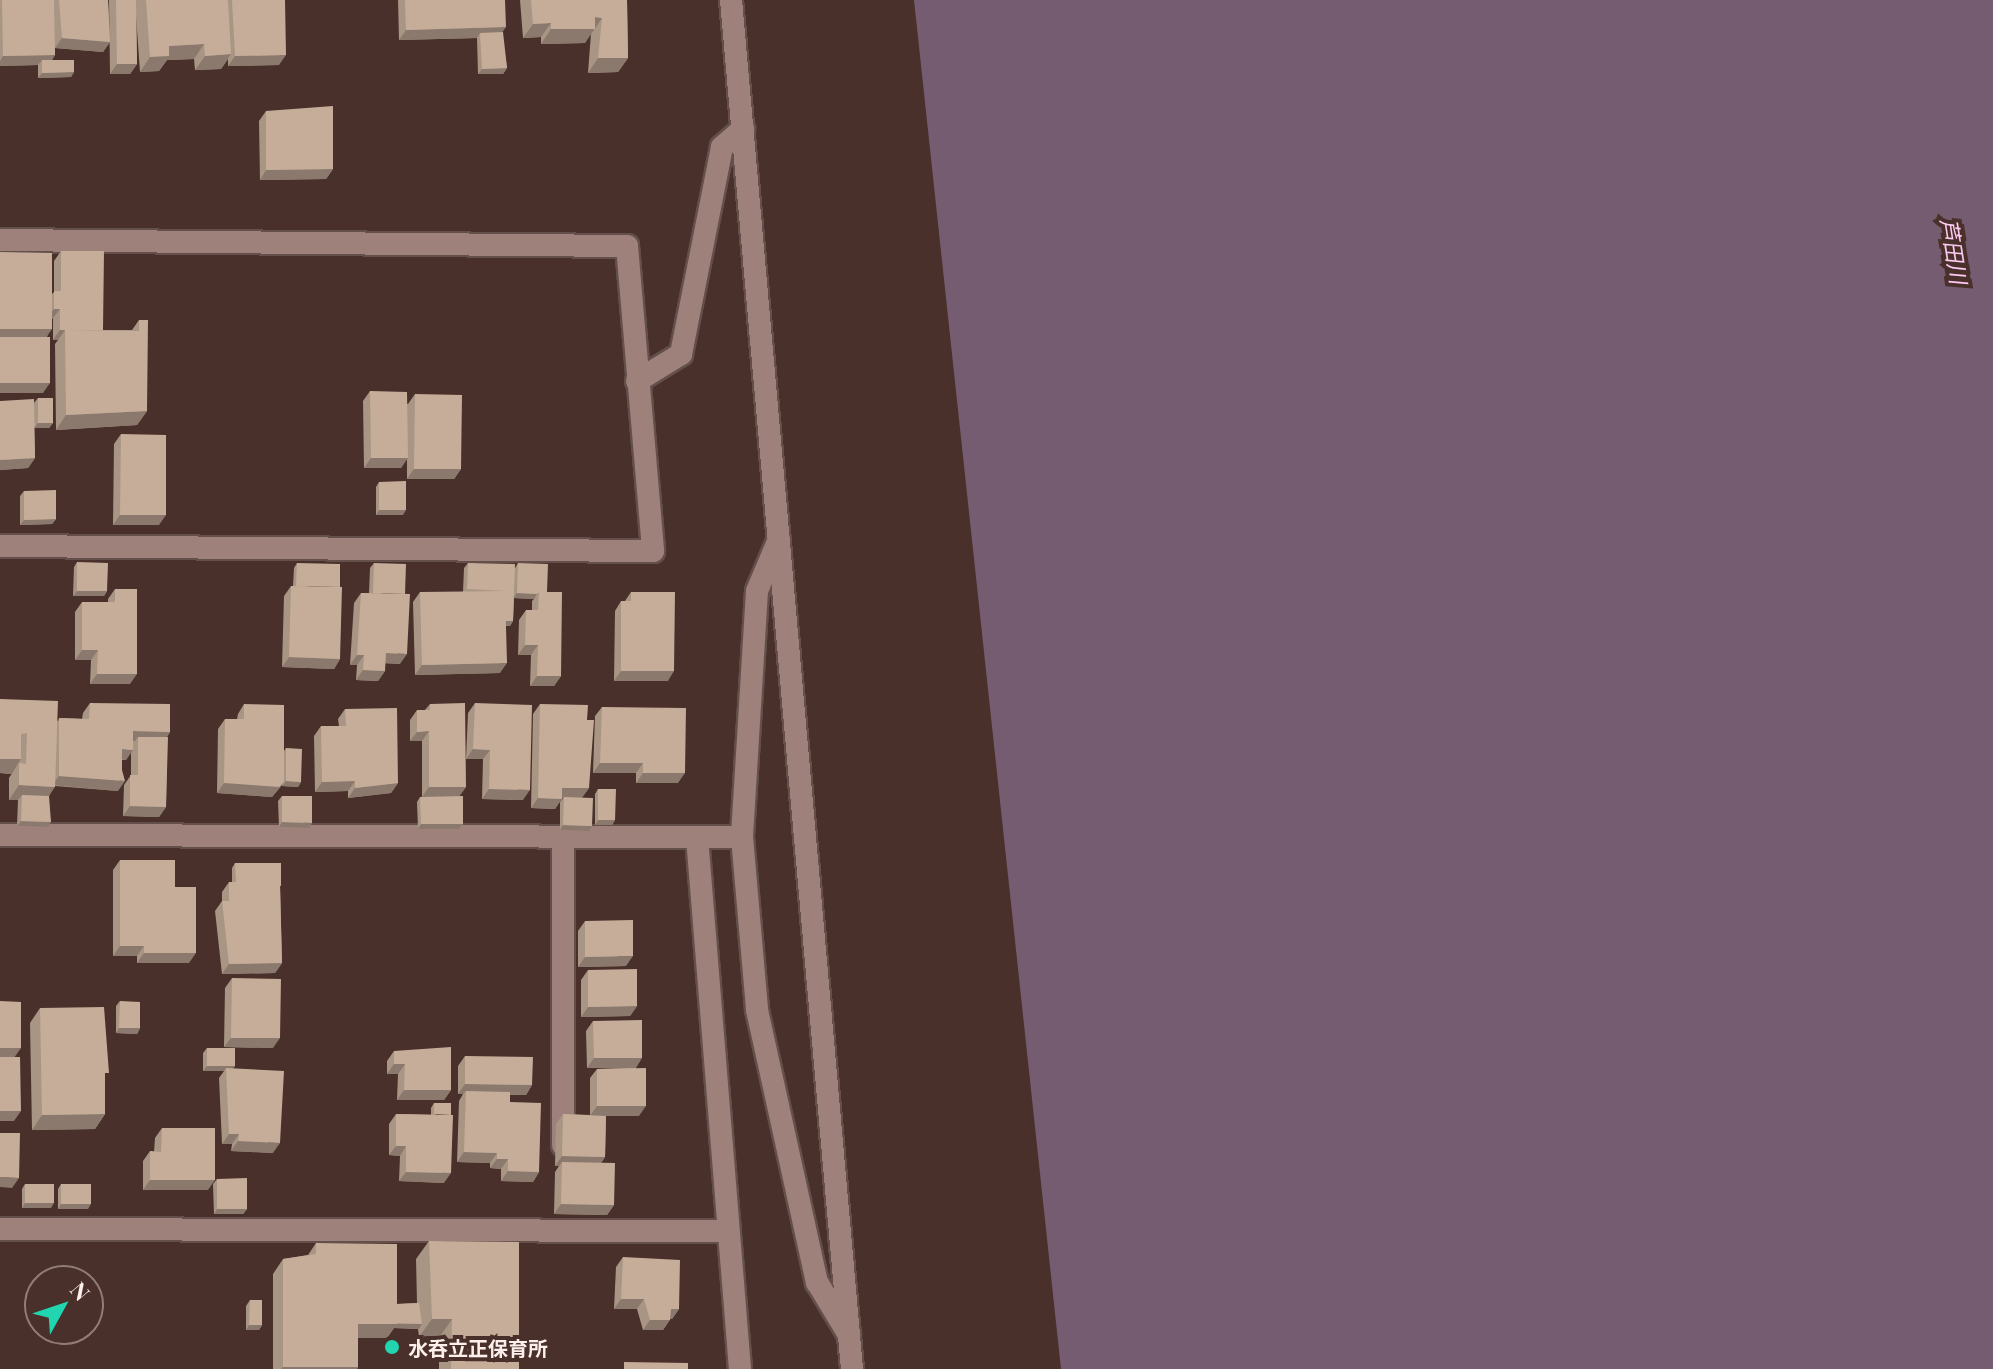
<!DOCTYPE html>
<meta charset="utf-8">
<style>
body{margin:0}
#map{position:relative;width:1993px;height:1369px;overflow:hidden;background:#49302b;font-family:"Playfair Display","Noto Sans JP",serif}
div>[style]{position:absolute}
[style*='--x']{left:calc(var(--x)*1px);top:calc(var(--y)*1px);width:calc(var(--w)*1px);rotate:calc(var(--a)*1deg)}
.water>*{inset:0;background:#765c71}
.roads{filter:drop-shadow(2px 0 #644f4b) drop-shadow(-2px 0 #644f4b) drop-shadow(0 2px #644f4b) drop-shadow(0 -2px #644f4b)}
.minor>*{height:22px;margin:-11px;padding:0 11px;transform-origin:11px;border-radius:11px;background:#9f817b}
.tertiary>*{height:22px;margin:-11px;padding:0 11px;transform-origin:11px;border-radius:11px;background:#9f817b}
.wall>*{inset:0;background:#a99584}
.shaded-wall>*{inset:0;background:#8a796c}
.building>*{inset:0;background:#c5ad9a}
.dots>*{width:22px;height:22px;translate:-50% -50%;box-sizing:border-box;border:4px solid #49302b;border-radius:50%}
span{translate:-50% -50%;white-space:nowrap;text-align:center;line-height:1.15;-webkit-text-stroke:8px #49302b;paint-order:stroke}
.poi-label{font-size:20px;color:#fdefec;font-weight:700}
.left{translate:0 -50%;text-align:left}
.water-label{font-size:22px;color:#fdcaf3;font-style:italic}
.north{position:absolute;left:24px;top:1265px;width:80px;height:80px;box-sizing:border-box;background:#49302b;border:2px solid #917c78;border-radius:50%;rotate:50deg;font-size:22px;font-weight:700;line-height:32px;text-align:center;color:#fdefec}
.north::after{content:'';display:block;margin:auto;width:28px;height:36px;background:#20d5b0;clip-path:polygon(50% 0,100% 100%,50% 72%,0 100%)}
</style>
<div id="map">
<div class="water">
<div style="clip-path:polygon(914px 0,1993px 0,1993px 1369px,1061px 1369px)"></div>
</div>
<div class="roads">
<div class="minor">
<div style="--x:0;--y:240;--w:627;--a:0.55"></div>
<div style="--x:627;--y:246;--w:306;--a:85.1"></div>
<div style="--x:653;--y:551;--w:653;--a:-179.56"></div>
<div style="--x:637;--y:381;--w:52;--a:-31.5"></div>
<div style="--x:681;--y:354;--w:211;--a:-78.8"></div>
<div style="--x:722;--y:147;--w:28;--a:-41"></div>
<div style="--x:779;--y:539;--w:56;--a:112.9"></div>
<div style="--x:757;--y:591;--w:246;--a:93.5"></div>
<div style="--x:742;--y:837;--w:174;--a:85"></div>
<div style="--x:757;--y:1010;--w:279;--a:77.6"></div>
<div style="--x:817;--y:1282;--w:62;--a:58.9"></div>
<div style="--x:0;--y:835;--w:697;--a:0.16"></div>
<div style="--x:697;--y:837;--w:534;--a:85.38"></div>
<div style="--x:563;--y:837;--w:308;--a:90"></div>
<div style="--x:697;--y:837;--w:45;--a:0"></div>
<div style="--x:0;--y:1229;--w:726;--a:0.16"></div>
</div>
<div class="tertiary">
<div style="--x:731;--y:0;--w:1374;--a:84.95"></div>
</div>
</div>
<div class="wall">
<div style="clip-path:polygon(0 0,108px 0,110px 42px,103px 52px,55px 48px,55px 55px,52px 60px,74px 72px,71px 77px,38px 78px,38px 65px,0 66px)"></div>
<div style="clip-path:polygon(109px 0,285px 0,279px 65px,228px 66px,228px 59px,221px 69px,195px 70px,194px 59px,167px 60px,159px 71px,140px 72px,136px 16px,137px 64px,130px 74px,110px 74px)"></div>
<div style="clip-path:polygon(398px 0,505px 0,502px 32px,507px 68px,503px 74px,478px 74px,477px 38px,399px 40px)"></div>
<div style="clip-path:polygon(520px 0,627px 0,628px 58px,618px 72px,588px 73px,591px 33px,585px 43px,541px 44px,541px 37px,523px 38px)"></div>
<div style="clip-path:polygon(266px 111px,333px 169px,326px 179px,260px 180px,259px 121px)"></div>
<div style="clip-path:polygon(61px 251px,103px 330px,132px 330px,139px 320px,147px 411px,137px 425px,56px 430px,55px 344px,58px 340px,53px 340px,53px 318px,52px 319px,47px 337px,43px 393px,0 393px,0 252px,52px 294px,54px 292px,54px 261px)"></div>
<div style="clip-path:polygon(370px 391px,408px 404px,415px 394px,461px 469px,454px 479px,407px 479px,407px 458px,401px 468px,364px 468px,363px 401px)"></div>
<div style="clip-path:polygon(38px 398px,53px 423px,49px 428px,34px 428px,35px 458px,28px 468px,0 470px,0 401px,34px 403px)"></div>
<div style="clip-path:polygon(121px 434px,159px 525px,113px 525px,114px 444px)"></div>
<div style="clip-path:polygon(379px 482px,403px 515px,376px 515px,376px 487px)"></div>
<div style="clip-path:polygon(24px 491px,56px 519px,52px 524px,20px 525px,20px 496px)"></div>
<div style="clip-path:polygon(77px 562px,107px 591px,104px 596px,73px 596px,74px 567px)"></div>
<div style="clip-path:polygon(297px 563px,340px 659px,334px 669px,282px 667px,284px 596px,291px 586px,293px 586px,294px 568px)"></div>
<div style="clip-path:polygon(374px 563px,400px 664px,385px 663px,385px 671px,378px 681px,356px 680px,357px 665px,350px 665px,354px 603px,361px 593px,369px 593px,370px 568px)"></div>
<div style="clip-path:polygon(468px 563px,515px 568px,518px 563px,547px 592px,561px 676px,554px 686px,530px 686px,531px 655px,518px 655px,519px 620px,526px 610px,532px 610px,532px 601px,534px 599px,514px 598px,513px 621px,510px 626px,506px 626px,500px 673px,415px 675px,413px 602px,420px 592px,463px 592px,464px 568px)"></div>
<div style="clip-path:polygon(115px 589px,130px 684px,90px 684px,91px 660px,75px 660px,75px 612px,82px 602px,108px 602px,108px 599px)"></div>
<div style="clip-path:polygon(631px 592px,668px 681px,614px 681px,615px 611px,621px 601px,625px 601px)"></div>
<div style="clip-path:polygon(0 699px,58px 721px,59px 718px,82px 719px,83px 713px,90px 703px,170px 732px,167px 737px,166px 807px,159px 817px,123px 816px,124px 785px,131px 775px,131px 752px,126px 760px,122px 760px,118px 791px,55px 786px,49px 796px,48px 827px,17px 826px,18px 800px,9px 800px,9px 778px,17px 765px,11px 774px,0 773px)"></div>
<div style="clip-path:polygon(475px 703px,523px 800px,482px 799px,483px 759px,466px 759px,468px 713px)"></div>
<div style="clip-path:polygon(244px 704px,284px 751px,286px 748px,301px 782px,298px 787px,282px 786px,282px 785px,272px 797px,217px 793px,218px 729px,225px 719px,237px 719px,238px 714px)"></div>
<div style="clip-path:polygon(430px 704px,466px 787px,459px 796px,463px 824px,459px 829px,418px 829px,417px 802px,420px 797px,422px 797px,422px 741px,410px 741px,410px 720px,417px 710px,425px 710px)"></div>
<div style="clip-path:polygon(540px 704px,589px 788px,582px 797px,592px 826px,589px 831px,560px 830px,560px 802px,563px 798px,562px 798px,555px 809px,531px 808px,533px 714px)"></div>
<div style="clip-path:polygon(602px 707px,678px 783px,636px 783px,636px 773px,593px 773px,595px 716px)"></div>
<div style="clip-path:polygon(345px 709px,398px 783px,391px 793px,348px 798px,348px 791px,315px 792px,314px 736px,321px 726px,339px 726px,338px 719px)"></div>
<div style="clip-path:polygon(598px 789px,615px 820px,612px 825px,595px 825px,595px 794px)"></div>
<div style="clip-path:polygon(282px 796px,309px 828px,279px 827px,278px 801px)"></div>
<div style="clip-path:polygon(120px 860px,175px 887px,189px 963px,137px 963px,137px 956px,113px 956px,113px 870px)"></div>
<div style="clip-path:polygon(235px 863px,280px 888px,282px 963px,275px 973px,222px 974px,215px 911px,222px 901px,222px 892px,229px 882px,232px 882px,232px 868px)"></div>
<div style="clip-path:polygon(585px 921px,626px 966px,578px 967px,578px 931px)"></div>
<div style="clip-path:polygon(588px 970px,637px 1006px,630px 1016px,581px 1017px,581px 980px)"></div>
<div style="clip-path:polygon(232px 978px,273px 1048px,224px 1047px,225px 988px)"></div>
<div style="clip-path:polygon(120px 1001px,140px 1028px,137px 1034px,116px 1033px,116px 1006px)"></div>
<div style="clip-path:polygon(40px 1008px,105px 1079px,105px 1114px,95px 1129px,32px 1130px,30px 1023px)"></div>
<div style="clip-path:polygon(593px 1021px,636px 1068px,639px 1116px,606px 1116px,605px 1157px,601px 1163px,614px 1205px,607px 1215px,554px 1214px,555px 1172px,559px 1166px,555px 1166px,556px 1124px,563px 1114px,590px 1115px,590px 1078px,597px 1069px,628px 1068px,587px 1068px,586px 1031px)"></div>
<div style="clip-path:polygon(207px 1048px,235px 1066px,233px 1068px,273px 1153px,231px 1151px,232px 1144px,222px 1144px,219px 1078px,224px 1071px,203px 1071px,203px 1053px)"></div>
<div style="clip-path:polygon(394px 1051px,451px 1090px,444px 1100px,397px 1100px,398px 1074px,387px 1074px,387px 1061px)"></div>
<div style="clip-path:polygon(465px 1056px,532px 1085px,526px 1095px,510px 1095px,510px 1102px,539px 1172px,533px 1182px,501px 1181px,501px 1169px,490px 1168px,490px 1163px,457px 1162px,459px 1101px,463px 1094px,458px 1094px,458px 1066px)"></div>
<div style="clip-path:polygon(434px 1103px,444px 1183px,399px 1181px,400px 1156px,389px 1155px,389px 1124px,396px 1114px,431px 1115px,431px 1108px)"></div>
<div style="clip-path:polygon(162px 1128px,208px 1190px,143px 1190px,143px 1161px,150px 1151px,154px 1152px,155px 1138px)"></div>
<div style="clip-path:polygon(217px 1179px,247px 1209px,243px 1214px,214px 1214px,213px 1184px)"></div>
<div style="clip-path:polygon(25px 1184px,51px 1208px,22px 1208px,22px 1189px)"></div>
<div style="clip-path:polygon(61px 1184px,88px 1209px,58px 1209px,58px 1189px)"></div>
<div style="clip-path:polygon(429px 1241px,519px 1369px,439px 1369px,439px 1338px,419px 1337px,418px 1329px,394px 1328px,387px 1338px,358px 1338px,358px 1367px,357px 1369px,273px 1369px,273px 1274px,283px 1259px,308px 1255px,316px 1243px,397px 1304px,417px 1303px,416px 1259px)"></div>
<div style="clip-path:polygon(623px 1257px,679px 1309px,672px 1319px,670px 1319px,663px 1330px,643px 1330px,637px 1309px,614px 1309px,616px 1267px)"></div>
<div style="clip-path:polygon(250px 1300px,262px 1325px,259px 1330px,246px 1330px,246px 1306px)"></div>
</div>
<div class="shaded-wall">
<div style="clip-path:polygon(595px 17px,602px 18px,585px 43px,541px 44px,551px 29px)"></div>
<div style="clip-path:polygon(551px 23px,541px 37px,523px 38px,533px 24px)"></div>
<div style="clip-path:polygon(506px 27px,499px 37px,480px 33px,477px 38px,399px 40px,406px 30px)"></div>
<div style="clip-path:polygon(62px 38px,110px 42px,103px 52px,55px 48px)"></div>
<div style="clip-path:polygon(204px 44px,194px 59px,167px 60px,159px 71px,140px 72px,150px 57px,169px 46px)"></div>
<div style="clip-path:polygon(231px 54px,221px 69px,195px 70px,205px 56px)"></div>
<div style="clip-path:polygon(55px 55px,48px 65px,42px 60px,38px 65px,0 66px,0 61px,3px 56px)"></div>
<div style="clip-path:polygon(286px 55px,279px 65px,228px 66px,235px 56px)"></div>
<div style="clip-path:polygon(598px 58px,628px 58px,618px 72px,588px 73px)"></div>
<div style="clip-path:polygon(117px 64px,137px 64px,130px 74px,110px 74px)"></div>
<div style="clip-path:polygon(507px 68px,503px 74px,478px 74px,482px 69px)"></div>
<div style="clip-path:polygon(74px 72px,71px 77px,38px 78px,42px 73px)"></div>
<div style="clip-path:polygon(333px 169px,326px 179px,260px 180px,266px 170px)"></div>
<div style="clip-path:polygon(54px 309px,60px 309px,53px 318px,47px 319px)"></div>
<div style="clip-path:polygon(0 329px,52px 329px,45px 339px,0 339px)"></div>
<div style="clip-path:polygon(60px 330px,65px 330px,58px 340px,53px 340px)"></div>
<div style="clip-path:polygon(0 383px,50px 383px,43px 393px,0 393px)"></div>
<div style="clip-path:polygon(147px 411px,137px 425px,56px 430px,66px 415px)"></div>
<div style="clip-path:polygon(38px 423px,53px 423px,49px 428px,34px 428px)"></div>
<div style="clip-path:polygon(35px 458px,28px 468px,0 470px,0 460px)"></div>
<div style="clip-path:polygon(371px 458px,408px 458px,401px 468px,364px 468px)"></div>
<div style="clip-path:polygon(414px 469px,461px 469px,454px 479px,407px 479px)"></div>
<div style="clip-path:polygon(379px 510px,406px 510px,403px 515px,376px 515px)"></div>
<div style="clip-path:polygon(120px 515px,166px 515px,159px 525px,113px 525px)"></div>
<div style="clip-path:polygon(56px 519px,52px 524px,20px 525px,24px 520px)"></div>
<div style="clip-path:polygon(77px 591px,107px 591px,104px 596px,73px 596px)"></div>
<div style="clip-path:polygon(517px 593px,537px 594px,534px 599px,513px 598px)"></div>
<div style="clip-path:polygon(502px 620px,513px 621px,510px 626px,499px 625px)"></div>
<div style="clip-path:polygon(525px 645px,538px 645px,531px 655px,518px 655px)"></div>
<div style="clip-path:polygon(82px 650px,98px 650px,91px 660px,75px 660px)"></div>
<div style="clip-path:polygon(386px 653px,407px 654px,400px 664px,379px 663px)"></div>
<div style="clip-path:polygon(357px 655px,364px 655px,357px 665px,350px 665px)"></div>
<div style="clip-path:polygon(289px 657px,340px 659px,334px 669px,282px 667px)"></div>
<div style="clip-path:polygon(507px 663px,500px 673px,415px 675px,422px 665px)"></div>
<div style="clip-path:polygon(363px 670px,385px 671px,378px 681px,356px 680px)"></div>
<div style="clip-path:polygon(621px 671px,674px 671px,668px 681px,614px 681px)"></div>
<div style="clip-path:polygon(97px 674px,137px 674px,130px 684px,90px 684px)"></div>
<div style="clip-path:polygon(537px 676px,561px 676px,554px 686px,530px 686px)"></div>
<div style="clip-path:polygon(133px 731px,170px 732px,163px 742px,138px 737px,135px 741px,126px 741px)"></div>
<div style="clip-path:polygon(429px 731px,422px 741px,410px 741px,417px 732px)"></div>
<div style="clip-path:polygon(122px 749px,133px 750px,126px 760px,115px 759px)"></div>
<div style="clip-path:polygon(473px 749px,490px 750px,483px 759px,466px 759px)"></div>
<div style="clip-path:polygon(0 759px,21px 759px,11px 774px,0 773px)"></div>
<div style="clip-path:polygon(600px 763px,643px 763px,636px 773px,593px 773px)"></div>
<div style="clip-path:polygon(643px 773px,685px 773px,678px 783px,636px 783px)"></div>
<div style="clip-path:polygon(59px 776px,125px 781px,118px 791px,52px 785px)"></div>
<div style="clip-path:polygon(286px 781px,301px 782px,298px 787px,282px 786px)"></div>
<div style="clip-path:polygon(355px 781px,348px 791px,315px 792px,322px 782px)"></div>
<div style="clip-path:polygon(284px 782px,272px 797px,217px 793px,224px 783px)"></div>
<div style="clip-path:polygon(398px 783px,391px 793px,348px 798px,355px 788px)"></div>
<div style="clip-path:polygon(19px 785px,55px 787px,45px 801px,22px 795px,18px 800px,9px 800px)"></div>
<div style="clip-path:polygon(429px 787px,466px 787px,459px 797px,422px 797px)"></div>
<div style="clip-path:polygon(562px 788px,589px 788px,582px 798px,555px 798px)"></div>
<div style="clip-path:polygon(489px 789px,530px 790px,523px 800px,482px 799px)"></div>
<div style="clip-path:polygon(538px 798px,562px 799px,555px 809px,531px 808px)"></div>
<div style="clip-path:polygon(130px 806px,166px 807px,159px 817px,123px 816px)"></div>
<div style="clip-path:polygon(598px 820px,615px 820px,612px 825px,595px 825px)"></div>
<div style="clip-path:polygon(21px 821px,51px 822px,48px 827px,17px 826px)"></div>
<div style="clip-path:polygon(282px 822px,312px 823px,309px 828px,279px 827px)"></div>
<div style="clip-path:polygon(421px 824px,463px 824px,459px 829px,418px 829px)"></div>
<div style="clip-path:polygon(563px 825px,592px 826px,589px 831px,560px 830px)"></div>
<div style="clip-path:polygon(120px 946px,144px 946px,137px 956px,113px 956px)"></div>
<div style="clip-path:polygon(144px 953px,196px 953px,189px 963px,137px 963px)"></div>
<div style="clip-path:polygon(633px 956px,626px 966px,578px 967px,585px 957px)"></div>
<div style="clip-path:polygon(282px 963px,275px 973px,222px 974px,229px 964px)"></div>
<div style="clip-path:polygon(637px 1006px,630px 1016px,581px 1017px,588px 1007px)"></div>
<div style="clip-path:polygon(119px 1028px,140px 1028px,137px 1034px,116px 1033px)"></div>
<div style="clip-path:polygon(231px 1038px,280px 1038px,273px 1048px,224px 1047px)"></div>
<div style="clip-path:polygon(0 1048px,21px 1048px,14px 1058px,0 1058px)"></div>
<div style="clip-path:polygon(594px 1058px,642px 1058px,636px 1068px,587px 1068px)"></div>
<div style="clip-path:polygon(394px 1064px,405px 1064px,398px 1074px,387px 1074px)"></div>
<div style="clip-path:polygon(207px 1066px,235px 1066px,231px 1071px,226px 1068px,224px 1071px,203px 1071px)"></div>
<div style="clip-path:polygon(465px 1084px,532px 1085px,526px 1095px,466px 1094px,466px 1091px,463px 1094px,458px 1094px)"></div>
<div style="clip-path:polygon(404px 1090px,451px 1090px,444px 1100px,397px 1100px)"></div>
<div style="clip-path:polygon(597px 1106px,646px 1106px,639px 1116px,590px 1116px)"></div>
<div style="clip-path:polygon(0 1111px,21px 1111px,14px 1121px,0 1121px)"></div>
<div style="clip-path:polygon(105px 1114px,95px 1129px,32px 1130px,42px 1115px)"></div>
<div style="clip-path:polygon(229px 1134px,239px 1134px,232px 1144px,222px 1144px)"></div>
<div style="clip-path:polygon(238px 1141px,280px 1143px,273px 1153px,231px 1151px)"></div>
<div style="clip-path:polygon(396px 1146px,406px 1146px,400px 1156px,389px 1155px)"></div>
<div style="clip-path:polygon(464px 1152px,497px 1153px,490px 1163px,457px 1162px)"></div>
<div style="clip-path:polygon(562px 1156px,605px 1157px,598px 1167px,562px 1162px,559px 1166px,555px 1166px)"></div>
<div style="clip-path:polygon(497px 1159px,508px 1159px,501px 1169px,490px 1168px)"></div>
<div style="clip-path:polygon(508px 1171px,539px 1172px,533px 1182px,501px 1181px)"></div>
<div style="clip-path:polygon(406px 1172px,451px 1173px,444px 1183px,399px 1181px)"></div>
<div style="clip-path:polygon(0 1177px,19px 1178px,12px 1188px,0 1187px)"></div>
<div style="clip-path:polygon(150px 1180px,215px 1180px,208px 1190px,143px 1190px)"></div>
<div style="clip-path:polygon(25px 1203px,54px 1203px,51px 1208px,22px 1208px)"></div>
<div style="clip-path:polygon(61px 1204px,91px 1204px,88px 1209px,58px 1209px)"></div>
<div style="clip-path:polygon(561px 1204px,614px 1205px,607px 1215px,554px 1214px)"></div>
<div style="clip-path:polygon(217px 1209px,247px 1209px,243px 1214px,214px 1214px)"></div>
<div style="clip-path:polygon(621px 1299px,644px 1299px,637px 1309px,614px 1309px)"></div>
<div style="clip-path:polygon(671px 1309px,679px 1309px,672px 1319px,664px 1319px)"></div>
<div style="clip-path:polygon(432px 1319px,452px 1319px,439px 1338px,419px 1337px)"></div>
<div style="clip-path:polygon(650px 1320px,670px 1320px,663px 1330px,643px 1330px)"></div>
<div style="clip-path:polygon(358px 1324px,422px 1324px,419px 1329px,394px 1328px,387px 1338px,348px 1338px)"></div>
<div style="clip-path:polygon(249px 1325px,262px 1325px,259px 1330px,246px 1330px)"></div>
<div style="clip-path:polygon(283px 1367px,358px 1367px,357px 1369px,281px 1369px)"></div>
</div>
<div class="building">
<div style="clip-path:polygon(2px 0,54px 0,55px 55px,3px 56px)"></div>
<div style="clip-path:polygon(59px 0,108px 0,110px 42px,62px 38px)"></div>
<div style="clip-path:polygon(116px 0,136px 0,137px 64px,117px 64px)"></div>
<div style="clip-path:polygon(146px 0,228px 0,231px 54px,205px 56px,204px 44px,169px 46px,169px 56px,150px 57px)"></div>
<div style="clip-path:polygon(232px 0,285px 0,286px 55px,235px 56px)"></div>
<div style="clip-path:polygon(405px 0,505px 0,506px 27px,406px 30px)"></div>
<div style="clip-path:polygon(531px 0,627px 0,628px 58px,598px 58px,602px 18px,595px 17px,595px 29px,551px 29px,551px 23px,533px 24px)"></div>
<div style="clip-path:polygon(503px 32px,507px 68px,482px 69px,480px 33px)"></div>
<div style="clip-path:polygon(42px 60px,74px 60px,74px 72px,42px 73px)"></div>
<div style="clip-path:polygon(333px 106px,333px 169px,266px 170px,266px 111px)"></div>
<div style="clip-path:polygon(61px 251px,104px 251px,103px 330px,60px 330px,60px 309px,54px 309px,54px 291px,61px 291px)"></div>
<div style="clip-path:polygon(0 252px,52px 253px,52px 329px,0 329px)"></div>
<div style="clip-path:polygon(139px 320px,148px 320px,147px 411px,66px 415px,65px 330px,139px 331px)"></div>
<div style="clip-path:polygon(0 337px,50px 337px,50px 383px,0 383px)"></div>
<div style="clip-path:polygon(370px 391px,407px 392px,408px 458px,371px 458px)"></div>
<div style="clip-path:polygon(415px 394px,462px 395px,461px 469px,414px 469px)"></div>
<div style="clip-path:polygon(38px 398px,53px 398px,53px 423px,38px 423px)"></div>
<div style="clip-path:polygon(34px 399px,35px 458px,0 460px,0 401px)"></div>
<div style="clip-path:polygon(121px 434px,166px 435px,166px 515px,120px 515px)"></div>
<div style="clip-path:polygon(406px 481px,406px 510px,379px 510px,379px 482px)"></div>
<div style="clip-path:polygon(56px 490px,56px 519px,24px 520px,24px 491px)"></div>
<div style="clip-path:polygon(77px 562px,108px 563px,107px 591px,77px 591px)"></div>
<div style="clip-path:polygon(297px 563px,340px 564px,340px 587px,296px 586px)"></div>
<div style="clip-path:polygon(374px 563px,406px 564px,405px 594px,373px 593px)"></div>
<div style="clip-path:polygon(468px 563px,515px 564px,513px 621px,505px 621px,505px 591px,467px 589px)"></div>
<div style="clip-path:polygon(518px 563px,548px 564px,547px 592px,539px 592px,537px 594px,517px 593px)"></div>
<div style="clip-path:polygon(291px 586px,342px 587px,340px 659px,289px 657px)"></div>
<div style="clip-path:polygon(115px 589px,137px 589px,137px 674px,97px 674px,98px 650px,82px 650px,82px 602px,115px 602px)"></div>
<div style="clip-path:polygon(505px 591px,507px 663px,422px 665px,420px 592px)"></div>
<div style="clip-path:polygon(539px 592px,562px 592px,561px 676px,537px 676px,538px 645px,525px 645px,526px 610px,538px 610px)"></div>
<div style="clip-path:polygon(631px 592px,675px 592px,674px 671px,621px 671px,621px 601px,631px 601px)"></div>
<div style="clip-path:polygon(361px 593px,410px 594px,407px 654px,386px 653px,385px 671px,363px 670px,364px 655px,357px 655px)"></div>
<div style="clip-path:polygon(0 699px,58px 701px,55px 787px,19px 785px,19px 763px,26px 764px,27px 733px,21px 734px,21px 759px,0 759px)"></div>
<div style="clip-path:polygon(90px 703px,170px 704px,170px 732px,133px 731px,133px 750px,122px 749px,122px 770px,125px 781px,59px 776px,59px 718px,89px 719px)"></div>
<div style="clip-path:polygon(465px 703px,466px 787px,429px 787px,429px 731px,417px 732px,417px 710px,430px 710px,430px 704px)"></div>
<div style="clip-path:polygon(475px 703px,532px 705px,530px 790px,489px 789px,490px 750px,473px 749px)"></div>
<div style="clip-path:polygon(244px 704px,284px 705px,284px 782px,279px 787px,224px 783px,225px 719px,244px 719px)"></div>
<div style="clip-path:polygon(540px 704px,588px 705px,587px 720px,594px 720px,589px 788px,562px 788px,562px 799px,538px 798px)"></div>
<div style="clip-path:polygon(602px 707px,686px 708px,685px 773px,643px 773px,643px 763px,600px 763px)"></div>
<div style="clip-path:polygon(397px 708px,398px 783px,355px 788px,355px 781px,322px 782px,321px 726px,346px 726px,345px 709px)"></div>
<div style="clip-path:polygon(138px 737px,168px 737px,166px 807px,130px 806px,130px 775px,138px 775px)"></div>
<div style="clip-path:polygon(286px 748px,302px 749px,301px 782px,286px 781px)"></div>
<div style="clip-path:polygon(598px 789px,616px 789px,615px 820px,598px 820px)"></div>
<div style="clip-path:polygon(22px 795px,49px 796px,51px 822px,21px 821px)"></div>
<div style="clip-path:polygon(282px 796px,312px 796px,312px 823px,282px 822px)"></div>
<div style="clip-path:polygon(463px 796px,463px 824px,421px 824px,420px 797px)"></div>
<div style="clip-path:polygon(564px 797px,593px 798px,592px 826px,563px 825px)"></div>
<div style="clip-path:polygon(120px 860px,175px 860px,175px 887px,196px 887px,196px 953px,144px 953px,144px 946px,120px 946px)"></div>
<div style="clip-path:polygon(235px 863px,281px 863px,281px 886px,280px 886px,280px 882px,236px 882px)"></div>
<div style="clip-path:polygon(229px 882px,280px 882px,282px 963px,229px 964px,222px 901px,229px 901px)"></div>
<div style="clip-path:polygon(633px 920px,633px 956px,585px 957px,585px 921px)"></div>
<div style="clip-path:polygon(637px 969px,637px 1006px,588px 1007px,588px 970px)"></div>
<div style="clip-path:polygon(232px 978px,281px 979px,280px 1038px,231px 1038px)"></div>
<div style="clip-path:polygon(0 1001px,21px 1002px,21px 1048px,0 1048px)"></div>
<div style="clip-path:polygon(120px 1001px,140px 1002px,140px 1028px,119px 1028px)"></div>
<div style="clip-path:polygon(104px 1007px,109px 1073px,105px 1073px,105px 1114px,42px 1115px,40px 1008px)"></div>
<div style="clip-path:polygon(642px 1020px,642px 1058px,594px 1058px,593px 1021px)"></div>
<div style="clip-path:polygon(451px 1047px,451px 1090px,404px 1090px,405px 1064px,394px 1064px,394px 1051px)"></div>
<div style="clip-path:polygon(207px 1048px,235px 1048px,235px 1066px,207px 1066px)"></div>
<div style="clip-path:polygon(465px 1056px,533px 1057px,532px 1085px,465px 1084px)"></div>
<div style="clip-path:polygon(0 1057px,20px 1057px,21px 1111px,0 1111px)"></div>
<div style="clip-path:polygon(226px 1068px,284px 1071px,280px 1143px,238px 1141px,239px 1134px,229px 1134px)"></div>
<div style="clip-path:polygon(646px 1068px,646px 1106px,597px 1106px,597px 1069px)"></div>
<div style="clip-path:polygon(466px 1091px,510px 1092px,510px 1102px,541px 1103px,539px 1172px,508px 1171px,508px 1159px,497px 1159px,497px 1153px,464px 1152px)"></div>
<div style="clip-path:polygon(434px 1103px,451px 1103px,451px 1115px,434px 1114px)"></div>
<div style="clip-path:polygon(396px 1114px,453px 1115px,451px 1173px,406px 1172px,406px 1146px,396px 1146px)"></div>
<div style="clip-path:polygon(563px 1114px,606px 1116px,605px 1157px,562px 1156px)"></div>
<div style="clip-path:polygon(162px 1128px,215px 1128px,215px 1180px,150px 1180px,150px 1151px,161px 1152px)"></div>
<div style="clip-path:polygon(0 1133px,20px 1133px,19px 1178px,0 1177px)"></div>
<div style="clip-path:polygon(562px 1162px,615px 1163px,614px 1205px,561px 1204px)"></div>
<div style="clip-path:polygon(247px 1178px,247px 1209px,217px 1209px,217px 1179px)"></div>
<div style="clip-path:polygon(25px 1184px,54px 1184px,54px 1203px,25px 1203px)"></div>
<div style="clip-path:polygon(61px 1184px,91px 1184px,91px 1204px,61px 1204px)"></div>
<div style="clip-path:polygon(429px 1241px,519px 1242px,519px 1369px,451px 1369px,452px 1319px,432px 1319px)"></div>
<div style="clip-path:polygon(316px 1243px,397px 1244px,397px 1324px,358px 1324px,358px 1367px,283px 1367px,283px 1259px,316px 1254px)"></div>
<div style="clip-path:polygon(623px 1257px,680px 1260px,679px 1309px,671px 1309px,670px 1320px,650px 1320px,644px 1299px,621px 1299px)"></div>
<div style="clip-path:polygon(250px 1300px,262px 1300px,262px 1325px,249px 1325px)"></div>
<div style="clip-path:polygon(419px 1303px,422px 1324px,397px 1323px,397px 1304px)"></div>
<div style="clip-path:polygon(624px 1362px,688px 1363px,688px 1369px,624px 1369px)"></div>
</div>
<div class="dots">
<div style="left:392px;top:1347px;background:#20d5b0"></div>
</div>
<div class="poi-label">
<span class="left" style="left:408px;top:1347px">水呑立正保育所</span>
</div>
<div class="water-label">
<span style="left:1954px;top:251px;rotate:81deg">芦田川</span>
</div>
<div class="north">N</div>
</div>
